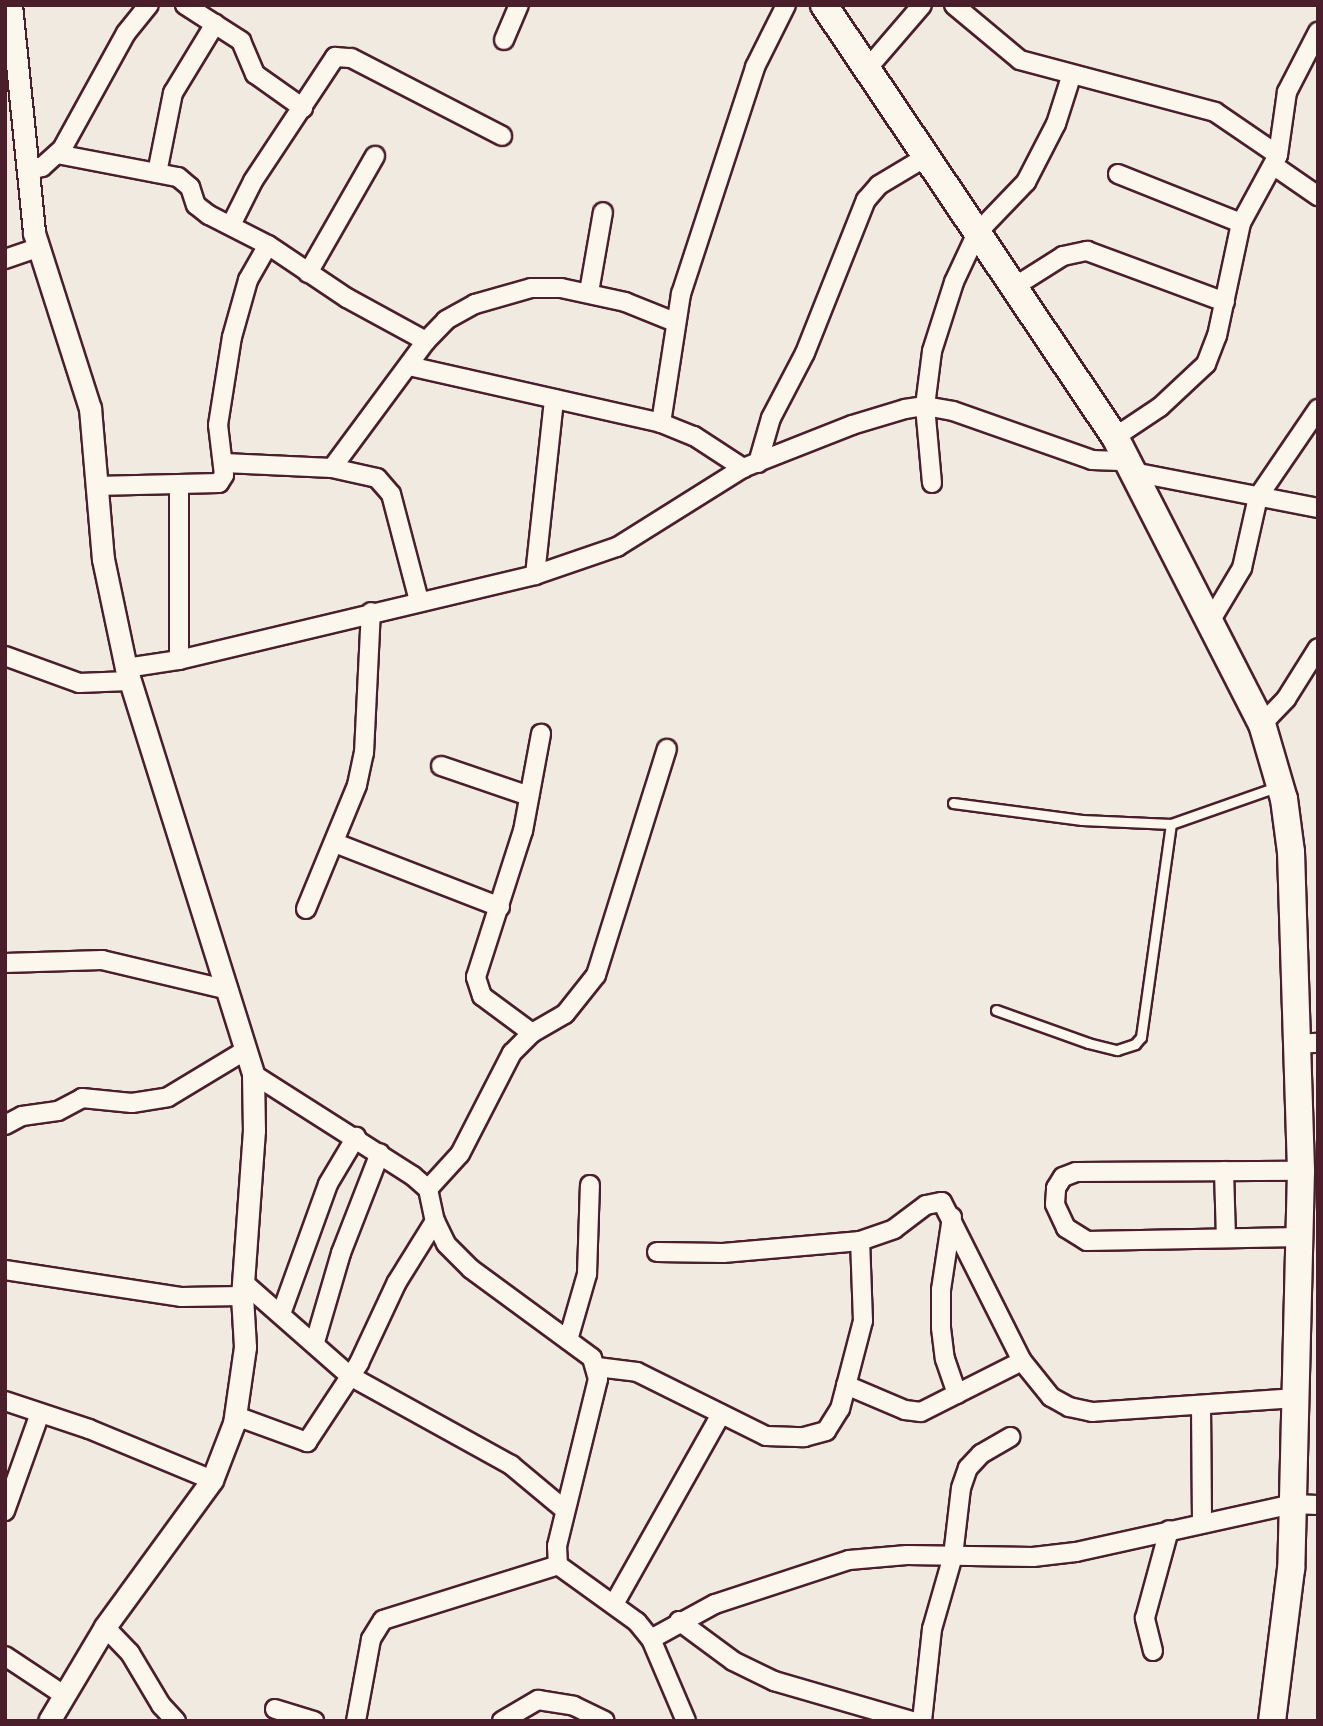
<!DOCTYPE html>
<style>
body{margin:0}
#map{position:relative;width:1323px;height:1726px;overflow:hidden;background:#f0eae0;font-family:"Indie Flower",sans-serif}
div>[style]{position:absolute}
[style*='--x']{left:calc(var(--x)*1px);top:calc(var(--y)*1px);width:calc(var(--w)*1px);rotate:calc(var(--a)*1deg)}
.roads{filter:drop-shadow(2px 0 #4a1f2b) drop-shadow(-2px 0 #4a1f2b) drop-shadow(0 2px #4a1f2b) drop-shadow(0 -2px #4a1f2b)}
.service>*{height:9px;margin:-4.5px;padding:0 4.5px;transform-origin:4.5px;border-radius:4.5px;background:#fbf7ec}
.minor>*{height:18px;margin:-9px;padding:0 9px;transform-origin:9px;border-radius:9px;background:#fbf7ec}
.tertiary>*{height:21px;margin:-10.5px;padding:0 10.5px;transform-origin:10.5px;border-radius:10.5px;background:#fbf7ec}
.primary>*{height:26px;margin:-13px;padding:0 13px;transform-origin:13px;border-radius:13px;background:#fbf7ec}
span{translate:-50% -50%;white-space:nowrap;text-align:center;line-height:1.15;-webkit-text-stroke:6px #fbf7ec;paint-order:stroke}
.frame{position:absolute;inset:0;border:7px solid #4a1f2b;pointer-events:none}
</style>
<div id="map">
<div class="roads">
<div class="service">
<div style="--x:953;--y:803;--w:130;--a:7.5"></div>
<div style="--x:1082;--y:820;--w:89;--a:2.6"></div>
<div style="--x:1171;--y:824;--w:114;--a:-19.4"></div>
<div style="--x:996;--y:1010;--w:98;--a:19.7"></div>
<div style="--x:1088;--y:1043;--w:30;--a:14"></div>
<div style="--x:1117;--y:1050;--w:19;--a:-18"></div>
<div style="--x:1135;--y:1044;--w:9;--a:-49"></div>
<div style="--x:1141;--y:1037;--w:215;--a:-82"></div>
</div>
<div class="minor">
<div style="--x:185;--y:5;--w:67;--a:32.7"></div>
<div style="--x:241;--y:41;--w:36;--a:67"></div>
<div style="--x:255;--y:74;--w:59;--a:35.3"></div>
<div style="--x:954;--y:5;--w:86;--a:39.8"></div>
<div style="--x:1020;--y:60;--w:202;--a:14.9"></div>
<div style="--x:1215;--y:112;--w:76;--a:34.3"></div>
<div style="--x:504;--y:40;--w:38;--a:-67"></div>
<div style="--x:867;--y:69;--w:84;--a:-49.3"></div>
<div style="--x:57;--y:154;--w:123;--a:10.8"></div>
<div style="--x:178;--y:177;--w:16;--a:40"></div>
<div style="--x:190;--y:187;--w:19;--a:72"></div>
<div style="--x:196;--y:205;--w:16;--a:38"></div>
<div style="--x:209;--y:215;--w:66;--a:27"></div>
<div style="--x:268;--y:245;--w:95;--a:33.9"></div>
<div style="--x:347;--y:298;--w:90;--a:28.6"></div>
<div style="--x:1273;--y:165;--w:55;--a:34.6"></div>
<div style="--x:27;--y:171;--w:16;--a:-15"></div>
<div style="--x:42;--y:167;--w:27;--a:-42"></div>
<div style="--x:62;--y:149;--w:132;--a:-61.1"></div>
<div style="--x:126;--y:33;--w:36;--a:-51"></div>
<div style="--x:157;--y:173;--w:82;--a:-78.7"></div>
<div style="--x:173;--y:93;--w:81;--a:-58.7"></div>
<div style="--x:1118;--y:174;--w:132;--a:21.7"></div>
<div style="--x:231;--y:225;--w:49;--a:-63.4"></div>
<div style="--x:253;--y:181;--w:149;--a:-56.5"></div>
<div style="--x:335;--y:57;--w:16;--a:4"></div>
<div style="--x:351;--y:58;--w:170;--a:27.3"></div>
<div style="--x:5;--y:259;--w:34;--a:-19"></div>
<div style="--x:308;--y:273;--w:135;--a:-60.2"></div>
<div style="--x:1014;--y:287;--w:58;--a:-32.3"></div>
<div style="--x:1063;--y:256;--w:25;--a:-12"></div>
<div style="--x:1087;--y:251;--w:147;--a:20.3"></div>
<div style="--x:589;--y:292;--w:81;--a:-80.1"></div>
<div style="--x:409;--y:366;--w:258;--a:12.7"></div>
<div style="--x:661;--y:423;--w:35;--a:22"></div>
<div style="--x:694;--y:436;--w:59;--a:33.1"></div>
<div style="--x:661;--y:423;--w:131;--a:-81.2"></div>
<div style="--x:681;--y:294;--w:239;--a:-71.9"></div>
<div style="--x:755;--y:67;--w:69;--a:-63.4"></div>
<div style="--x:1115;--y:437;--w:54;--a:-33.7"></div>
<div style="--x:1160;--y:407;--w:63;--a:-43.1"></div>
<div style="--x:1206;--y:364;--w:30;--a:-69"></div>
<div style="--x:1217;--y:336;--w:116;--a:-78"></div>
<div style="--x:1241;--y:223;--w:77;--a:-61.4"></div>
<div style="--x:1278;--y:155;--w:64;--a:-81.9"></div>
<div style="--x:1287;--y:92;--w:68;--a:-62.7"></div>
<div style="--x:224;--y:463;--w:108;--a:2.7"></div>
<div style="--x:332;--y:468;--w:46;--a:12.5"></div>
<div style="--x:377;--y:478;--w:21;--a:49"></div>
<div style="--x:391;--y:494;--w:111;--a:75.3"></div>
<div style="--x:758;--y:463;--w:47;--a:-73.9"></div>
<div style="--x:771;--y:418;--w:73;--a:-62.4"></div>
<div style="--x:805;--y:353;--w:165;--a:-68.3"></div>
<div style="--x:866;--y:200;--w:20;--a:-49"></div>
<div style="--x:879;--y:185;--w:55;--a:-30.8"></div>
<div style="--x:332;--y:468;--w:158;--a:-53.5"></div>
<div style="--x:426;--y:341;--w:29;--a:-46"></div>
<div style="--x:446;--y:320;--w:33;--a:-29"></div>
<div style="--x:475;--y:304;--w:58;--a:-15.9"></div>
<div style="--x:531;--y:288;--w:30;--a:0"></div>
<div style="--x:561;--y:288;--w:66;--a:12.3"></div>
<div style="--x:625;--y:302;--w:54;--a:21.8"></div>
<div style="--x:1133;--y:472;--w:188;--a:11"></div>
<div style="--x:932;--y:483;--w:77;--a:-95.2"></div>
<div style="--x:925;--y:406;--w:55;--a:-82.7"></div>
<div style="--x:932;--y:351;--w:72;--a:-72.3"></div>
<div style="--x:954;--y:282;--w:54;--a:-64.9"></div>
<div style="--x:977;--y:233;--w:71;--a:-46.1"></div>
<div style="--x:1026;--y:182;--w:65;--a:-62.7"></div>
<div style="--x:1056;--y:124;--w:49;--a:-72.3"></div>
<div style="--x:96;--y:486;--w:123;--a:-1.4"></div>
<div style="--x:219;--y:483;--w:9;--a:-58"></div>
<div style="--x:224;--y:475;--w:50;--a:-96.8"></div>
<div style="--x:218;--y:425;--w:89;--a:-81"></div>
<div style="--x:232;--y:337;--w:59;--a:-74.3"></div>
<div style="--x:248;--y:280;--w:40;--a:-60.3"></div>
<div style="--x:535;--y:575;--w:177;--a:-83.8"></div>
<div style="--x:1211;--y:620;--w:61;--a:-59.2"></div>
<div style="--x:1242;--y:568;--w:73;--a:-77.3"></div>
<div style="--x:1258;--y:497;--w:107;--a:-55.7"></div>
<div style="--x:5;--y:656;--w:79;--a:20"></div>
<div style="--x:79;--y:683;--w:50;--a:-2.3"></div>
<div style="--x:179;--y:660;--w:174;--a:-90"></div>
<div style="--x:126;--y:668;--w:54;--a:-8.6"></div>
<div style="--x:179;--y:660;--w:366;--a:-13.4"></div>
<div style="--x:535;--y:575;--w:87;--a:-18.9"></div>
<div style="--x:617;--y:547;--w:149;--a:-32.1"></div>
<div style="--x:743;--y:468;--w:117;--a:-21.5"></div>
<div style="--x:852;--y:425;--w:55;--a:-16.8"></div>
<div style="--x:905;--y:409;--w:20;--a:-9"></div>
<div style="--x:925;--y:406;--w:28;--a:10"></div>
<div style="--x:953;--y:411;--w:147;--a:19.4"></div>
<div style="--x:1092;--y:460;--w:35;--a:2"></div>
<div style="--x:1262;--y:724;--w:35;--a:-46"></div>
<div style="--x:1286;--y:699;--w:60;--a:-57.9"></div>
<div style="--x:441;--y:766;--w:93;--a:18.8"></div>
<div style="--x:335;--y:843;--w:177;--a:21.2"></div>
<div style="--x:306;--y:909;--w:134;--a:-67.6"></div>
<div style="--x:357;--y:785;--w:33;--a:-78"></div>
<div style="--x:364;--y:753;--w:141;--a:-87.2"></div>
<div style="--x:5;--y:963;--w:97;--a:-1.8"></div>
<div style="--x:102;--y:960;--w:130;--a:13.3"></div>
<div style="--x:532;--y:1033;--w:62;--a:-143.5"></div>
<div style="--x:482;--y:996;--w:20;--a:-108"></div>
<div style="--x:476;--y:977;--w:153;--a:-72.2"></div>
<div style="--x:523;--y:831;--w:99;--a:-79.5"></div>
<div style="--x:1296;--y:1044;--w:22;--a:-3"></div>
<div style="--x:253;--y:1074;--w:190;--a:32.5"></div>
<div style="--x:413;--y:1176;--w:20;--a:41"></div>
<div style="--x:428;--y:1189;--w:33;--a:78"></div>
<div style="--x:435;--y:1221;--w:25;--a:64"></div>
<div style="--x:446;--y:1244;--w:35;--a:45"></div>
<div style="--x:471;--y:1269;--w:150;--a:36.3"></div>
<div style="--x:592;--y:1358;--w:22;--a:74"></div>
<div style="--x:598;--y:1379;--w:172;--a:103.8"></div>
<div style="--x:557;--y:1546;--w:19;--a:87"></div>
<div style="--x:558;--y:1565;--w:97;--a:35.8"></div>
<div style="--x:637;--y:1622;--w:22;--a:51"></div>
<div style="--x:651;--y:1639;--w:89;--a:66.9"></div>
<div style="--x:5;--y:1125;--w:19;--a:-28"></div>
<div style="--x:22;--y:1116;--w:36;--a:-8"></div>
<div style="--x:58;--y:1111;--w:27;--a:-28"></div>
<div style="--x:82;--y:1098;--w:50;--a:5.7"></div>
<div style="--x:132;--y:1103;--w:36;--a:-9"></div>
<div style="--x:168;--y:1097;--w:91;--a:-31.1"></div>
<div style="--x:1224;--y:1171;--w:67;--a:88.3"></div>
<div style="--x:428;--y:1189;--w:47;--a:-47.6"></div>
<div style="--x:460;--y:1154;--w:114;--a:-62.8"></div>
<div style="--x:512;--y:1053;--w:28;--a:-45"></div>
<div style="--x:532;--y:1033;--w:38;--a:-30"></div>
<div style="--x:565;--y:1014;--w:50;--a:-51.5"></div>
<div style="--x:596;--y:975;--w:237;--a:-72.6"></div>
<div style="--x:952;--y:1217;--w:74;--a:98.6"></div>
<div style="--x:941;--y:1290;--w:38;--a:90"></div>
<div style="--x:941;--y:1328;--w:31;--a:83"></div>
<div style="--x:945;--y:1359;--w:37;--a:71"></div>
<div style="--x:1300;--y:1237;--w:213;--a:178.9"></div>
<div style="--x:1087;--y:1241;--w:25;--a:-148"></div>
<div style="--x:1066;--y:1228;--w:26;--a:-115"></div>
<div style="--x:1055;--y:1204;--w:16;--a:-86"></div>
<div style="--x:1056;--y:1188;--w:13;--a:-58"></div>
<div style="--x:1063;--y:1177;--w:14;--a:-21"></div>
<div style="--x:1076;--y:1172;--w:225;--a:-0.3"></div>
<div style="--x:657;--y:1252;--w:66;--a:0.9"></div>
<div style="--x:723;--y:1253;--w:138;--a:-5"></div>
<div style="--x:860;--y:1241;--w:36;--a:-19"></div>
<div style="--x:894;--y:1229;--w:40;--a:-37"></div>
<div style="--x:926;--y:1205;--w:16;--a:-11"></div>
<div style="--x:942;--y:1202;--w:178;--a:63.3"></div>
<div style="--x:1022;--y:1361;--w:46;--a:51.1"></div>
<div style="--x:1051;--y:1397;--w:21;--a:29"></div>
<div style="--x:1069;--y:1407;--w:24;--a:12"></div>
<div style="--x:1092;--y:1412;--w:203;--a:-3.9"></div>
<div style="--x:5;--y:1270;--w:179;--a:8.7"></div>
<div style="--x:182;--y:1297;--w:60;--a:-1"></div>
<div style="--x:243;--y:1282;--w:142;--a:41.3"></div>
<div style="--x:350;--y:1376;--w:184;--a:28.9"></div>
<div style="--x:511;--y:1465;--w:70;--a:39.8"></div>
<div style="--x:281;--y:1314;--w:138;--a:-70.1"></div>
<div style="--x:328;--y:1184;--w:55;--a:-59.2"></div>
<div style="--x:568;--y:1340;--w:69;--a:-73.9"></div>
<div style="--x:587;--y:1274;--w:89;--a:-88.1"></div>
<div style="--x:315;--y:1342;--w:93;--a:-73.7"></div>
<div style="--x:341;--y:1253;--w:107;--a:-68.7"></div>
<div style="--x:597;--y:1367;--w:40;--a:7.1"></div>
<div style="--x:637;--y:1372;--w:144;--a:26.4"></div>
<div style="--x:766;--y:1436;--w:38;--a:2"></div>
<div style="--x:804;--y:1437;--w:23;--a:-15"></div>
<div style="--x:826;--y:1431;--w:26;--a:-58"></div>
<div style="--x:840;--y:1409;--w:91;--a:-75.4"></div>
<div style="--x:863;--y:1321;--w:80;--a:-92.1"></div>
<div style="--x:846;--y:1385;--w:64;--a:23"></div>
<div style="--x:905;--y:1410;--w:16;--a:7"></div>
<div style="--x:921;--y:1412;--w:113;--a:-26.8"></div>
<div style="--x:5;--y:1401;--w:89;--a:18.4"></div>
<div style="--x:89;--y:1429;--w:133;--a:22.5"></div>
<div style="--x:1201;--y:1405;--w:118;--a:89.5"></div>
<div style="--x:236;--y:1416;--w:76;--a:20.1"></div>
<div style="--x:307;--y:1442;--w:95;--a:-56.6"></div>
<div style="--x:359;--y:1363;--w:89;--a:-64.9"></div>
<div style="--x:397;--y:1282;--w:72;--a:-58.1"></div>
<div style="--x:5;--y:1511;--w:104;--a:-70.3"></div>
<div style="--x:614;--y:1604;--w:218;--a:-60.6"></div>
<div style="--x:679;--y:1621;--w:67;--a:36.5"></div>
<div style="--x:733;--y:1661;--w:46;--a:26"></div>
<div style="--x:774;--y:1681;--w:144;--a:16.2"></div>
<div style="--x:105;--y:1627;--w:36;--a:46"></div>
<div style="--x:130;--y:1653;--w:61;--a:59.2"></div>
<div style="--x:161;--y:1705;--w:22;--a:47"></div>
<div style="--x:651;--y:1639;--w:73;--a:-28.7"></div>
<div style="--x:715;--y:1604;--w:141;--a:-18.2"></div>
<div style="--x:849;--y:1560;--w:58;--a:-4.9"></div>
<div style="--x:907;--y:1555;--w:126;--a:0.9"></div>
<div style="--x:1033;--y:1557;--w:43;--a:-6.6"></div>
<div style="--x:1076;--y:1552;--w:221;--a:-12.5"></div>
<div style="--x:1292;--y:1504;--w:26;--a:2"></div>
<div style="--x:1153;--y:1651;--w:34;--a:-104"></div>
<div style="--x:1145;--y:1618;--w:91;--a:-74.7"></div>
<div style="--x:5;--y:1656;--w:71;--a:33.5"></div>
<div style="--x:275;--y:1709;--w:41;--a:17.1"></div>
<div style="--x:356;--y:1721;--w:83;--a:-79.6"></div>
<div style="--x:371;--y:1639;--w:22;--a:-58"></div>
<div style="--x:383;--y:1620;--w:183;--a:-17.4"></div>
<div style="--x:502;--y:1721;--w:42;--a:-30.3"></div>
<div style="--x:538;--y:1700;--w:36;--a:9"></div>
<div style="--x:574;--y:1706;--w:34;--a:26"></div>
<div style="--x:922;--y:1721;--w:93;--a:-83.8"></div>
<div style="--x:932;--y:1629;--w:76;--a:-74"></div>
<div style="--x:953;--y:1556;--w:68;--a:-83.3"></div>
<div style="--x:961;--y:1488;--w:21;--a:-71"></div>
<div style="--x:968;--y:1468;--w:19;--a:-47"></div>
<div style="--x:981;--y:1454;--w:34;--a:-30"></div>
</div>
<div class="tertiary">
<div style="--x:11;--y:5;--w:229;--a:84.2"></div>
<div style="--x:34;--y:233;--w:184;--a:72.3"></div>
<div style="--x:90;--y:408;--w:152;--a:85.1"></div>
<div style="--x:103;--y:559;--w:111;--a:78.1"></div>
<div style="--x:126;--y:668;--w:425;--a:72.6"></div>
<div style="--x:253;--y:1074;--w:56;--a:89"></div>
<div style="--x:254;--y:1130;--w:166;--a:94.1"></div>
<div style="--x:242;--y:1296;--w:51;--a:86.6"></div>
<div style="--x:245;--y:1347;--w:77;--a:98.2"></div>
<div style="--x:234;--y:1423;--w:61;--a:111.1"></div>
<div style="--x:212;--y:1480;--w:182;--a:126.1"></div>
<div style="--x:105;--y:1627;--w:109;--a:120.8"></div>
</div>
<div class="primary">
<div style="--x:824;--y:5;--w:521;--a:56.04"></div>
<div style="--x:1115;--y:437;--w:322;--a:62.9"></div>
<div style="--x:1262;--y:724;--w:78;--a:73.7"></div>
<div style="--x:1284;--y:799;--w:53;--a:82.5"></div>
<div style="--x:1291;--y:852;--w:319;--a:88.2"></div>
<div style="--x:1301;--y:1171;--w:398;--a:91.4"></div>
<div style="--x:1291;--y:1569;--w:153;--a:97.1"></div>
</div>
</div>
<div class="frame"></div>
</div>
